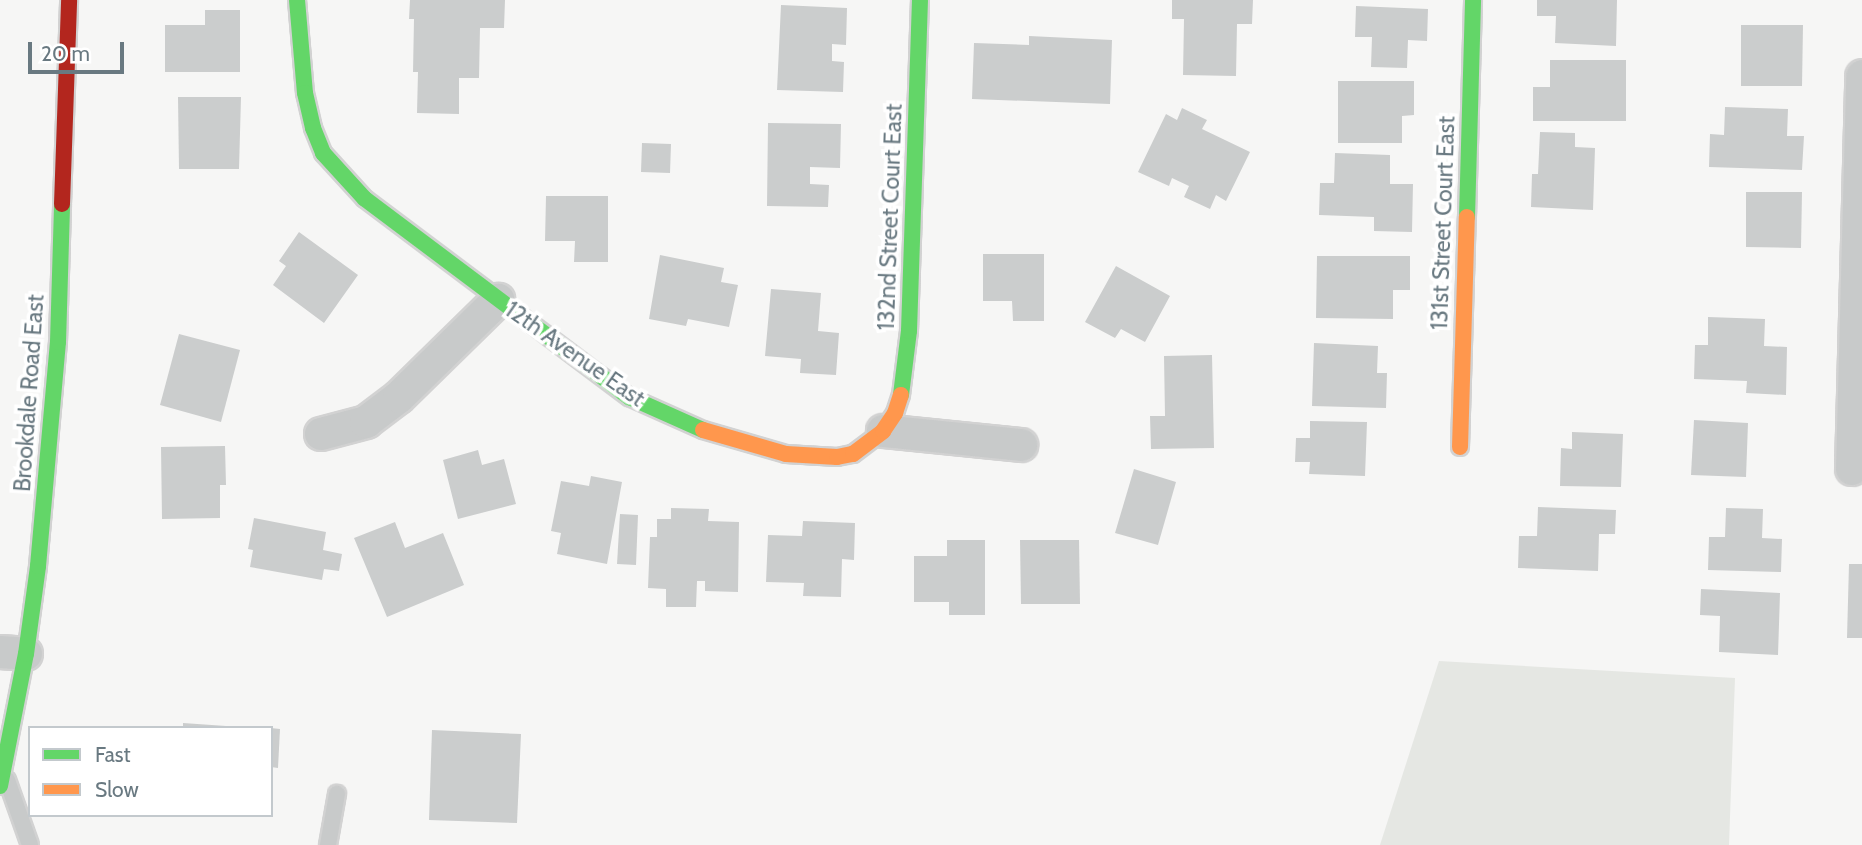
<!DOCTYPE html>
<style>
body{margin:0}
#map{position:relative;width:1862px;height:845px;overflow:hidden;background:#f6f6f5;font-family:Cabin,sans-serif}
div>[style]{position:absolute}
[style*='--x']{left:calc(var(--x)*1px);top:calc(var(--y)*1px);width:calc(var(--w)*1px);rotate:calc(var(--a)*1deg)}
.green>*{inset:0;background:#e5e7e3}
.building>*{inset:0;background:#cbcdcd}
.roads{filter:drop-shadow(2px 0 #d2d2d2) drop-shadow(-2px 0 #d2d2d2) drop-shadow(0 2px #d2d2d2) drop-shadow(0 -2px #d2d2d2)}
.lane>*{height:16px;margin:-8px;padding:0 8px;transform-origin:8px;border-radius:8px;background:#c8caca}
.street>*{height:32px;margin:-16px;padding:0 16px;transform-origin:16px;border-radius:16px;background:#c8caca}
.fast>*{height:16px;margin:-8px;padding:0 8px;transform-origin:8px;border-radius:8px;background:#63d668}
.slow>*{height:16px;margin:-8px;padding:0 8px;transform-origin:8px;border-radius:8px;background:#ff974d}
.jam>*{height:16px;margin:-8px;padding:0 8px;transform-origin:8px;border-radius:8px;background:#b3261e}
span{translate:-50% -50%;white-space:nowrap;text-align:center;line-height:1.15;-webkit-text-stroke:7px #fff;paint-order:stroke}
.street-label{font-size:23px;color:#697981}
.legend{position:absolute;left:28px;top:726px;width:245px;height:91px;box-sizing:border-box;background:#fff;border:2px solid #c3c9cd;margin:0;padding:9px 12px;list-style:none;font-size:21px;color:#697981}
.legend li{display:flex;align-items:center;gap:14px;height:35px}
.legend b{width:35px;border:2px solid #c3c9cd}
.scale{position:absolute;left:28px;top:42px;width:96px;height:32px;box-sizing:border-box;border:4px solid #697981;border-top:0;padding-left:9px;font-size:21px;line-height:24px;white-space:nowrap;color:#697981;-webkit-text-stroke:5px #fff;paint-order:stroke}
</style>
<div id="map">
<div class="green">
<div style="clip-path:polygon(1439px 661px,1735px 678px,1729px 845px,1380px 845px)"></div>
</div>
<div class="building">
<div style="clip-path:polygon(410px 0,505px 0,504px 28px,480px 28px,479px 78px,459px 78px,459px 114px,417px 113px,418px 72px,413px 72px,414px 19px,409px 19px)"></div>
<div style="clip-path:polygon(1172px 0,1253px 0,1252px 24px,1237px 24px,1236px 76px,1183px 75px,1184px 19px,1172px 19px)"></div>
<div style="clip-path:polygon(1537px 0,1617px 0,1616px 46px,1555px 43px,1556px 16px,1537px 16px)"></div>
<div style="clip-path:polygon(781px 5px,847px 8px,846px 45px,832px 44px,832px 61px,844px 62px,843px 92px,777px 90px)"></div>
<div style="clip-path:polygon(1356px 6px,1428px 9px,1427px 41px,1408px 40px,1407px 68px,1371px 67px,1372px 37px,1355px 37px)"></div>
<div style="clip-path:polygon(205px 10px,240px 10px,240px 72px,165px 72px,165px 25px,205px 25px)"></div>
<div style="clip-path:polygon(1741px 25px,1803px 25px,1802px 86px,1741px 86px)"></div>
<div style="clip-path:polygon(1029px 36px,1112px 40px,1110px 104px,972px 99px,974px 43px,1029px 45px)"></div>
<div style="clip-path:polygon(1550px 60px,1626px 60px,1626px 121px,1533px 121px,1533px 87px,1550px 87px)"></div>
<div style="clip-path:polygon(1338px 81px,1414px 81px,1414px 115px,1402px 116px,1402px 143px,1338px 143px)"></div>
<div style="clip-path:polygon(178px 97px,241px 97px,239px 169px,179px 169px)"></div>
<div style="clip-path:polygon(1725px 107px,1788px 109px,1787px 136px,1804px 136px,1802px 170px,1709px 167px,1710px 134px,1724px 135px)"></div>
<div style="clip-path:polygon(1182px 108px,1207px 120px,1202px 129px,1250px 152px,1226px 201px,1216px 195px,1210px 209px,1184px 197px,1189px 186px,1172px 178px,1169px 186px,1138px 172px,1166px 114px,1177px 120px)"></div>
<div style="clip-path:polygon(768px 123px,841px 124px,840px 168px,810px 167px,810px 184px,829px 185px,828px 207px,767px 206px)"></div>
<div style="clip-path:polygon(1540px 132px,1575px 133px,1575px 147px,1595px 148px,1593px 210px,1531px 207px,1532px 174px,1538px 174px)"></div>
<div style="clip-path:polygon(642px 143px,671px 144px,670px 173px,641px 172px)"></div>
<div style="clip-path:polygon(1335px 153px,1390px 155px,1390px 184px,1413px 184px,1412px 232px,1374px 231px,1374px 217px,1319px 215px,1320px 183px,1334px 183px)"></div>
<div style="clip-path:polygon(1746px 192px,1802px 192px,1801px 248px,1746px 247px)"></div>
<div style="clip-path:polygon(546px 196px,608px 196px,608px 262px,574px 262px,575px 241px,545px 241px)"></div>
<div style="clip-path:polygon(299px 232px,358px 275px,324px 323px,273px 285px,286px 266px,279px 261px)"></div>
<div style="clip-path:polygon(983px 254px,1044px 254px,1044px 321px,1013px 321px,1012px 301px,983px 301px)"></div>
<div style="clip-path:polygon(660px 255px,724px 268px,721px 282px,738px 285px,729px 327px,688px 319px,686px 326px,649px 319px)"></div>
<div style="clip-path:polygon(1317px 256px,1410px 256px,1410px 290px,1393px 290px,1393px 319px,1316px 318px)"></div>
<div style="clip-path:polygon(1116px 266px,1170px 296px,1145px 342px,1121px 329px,1115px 338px,1085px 322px)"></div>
<div style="clip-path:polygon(771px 289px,821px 293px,818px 331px,839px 333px,836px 375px,800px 373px,801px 359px,765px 356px)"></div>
<div style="clip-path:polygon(1708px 317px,1765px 319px,1764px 346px,1787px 347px,1786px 395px,1746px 393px,1747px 381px,1694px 379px,1695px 345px,1708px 345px)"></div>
<div style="clip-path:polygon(179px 334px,240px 350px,221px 422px,160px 405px)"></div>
<div style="clip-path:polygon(1314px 343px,1378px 346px,1377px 373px,1387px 373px,1386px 408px,1312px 406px)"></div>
<div style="clip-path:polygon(1212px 355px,1214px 448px,1151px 449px,1150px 416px,1165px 416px,1164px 356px)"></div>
<div style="clip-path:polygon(1694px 420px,1748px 423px,1746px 477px,1691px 475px)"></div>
<div style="clip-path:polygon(1310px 421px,1367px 422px,1365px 476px,1309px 474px,1310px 462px,1295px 462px,1296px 438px,1310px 438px)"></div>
<div style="clip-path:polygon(1572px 432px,1623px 434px,1621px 487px,1560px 486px,1561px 448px,1572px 449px)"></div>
<div style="clip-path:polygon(225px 446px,226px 485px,220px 485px,220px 518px,162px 519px,161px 447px)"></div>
<div style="clip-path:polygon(478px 450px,482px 465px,504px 459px,516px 504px,458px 519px,443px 460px)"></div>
<div style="clip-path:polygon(1134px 469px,1176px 482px,1158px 545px,1115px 533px)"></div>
<div style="clip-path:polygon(591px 476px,622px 482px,607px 564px,557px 554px,561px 533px,551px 531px,561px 481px,589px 486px)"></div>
<div style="clip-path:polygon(1538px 507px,1616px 510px,1615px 534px,1599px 534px,1598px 571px,1518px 568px,1519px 536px,1537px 536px)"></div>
<div style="clip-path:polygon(671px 508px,709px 509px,708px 521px,739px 522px,738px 592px,705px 591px,705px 581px,697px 581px,696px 607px,666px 607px,666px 589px,648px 588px,650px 537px,657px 537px,657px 519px,671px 519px)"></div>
<div style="clip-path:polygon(1726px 508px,1763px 509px,1762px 538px,1782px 539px,1781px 572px,1708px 570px,1709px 537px,1725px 537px)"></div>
<div style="clip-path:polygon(620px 514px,638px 515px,636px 565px,617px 564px)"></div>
<div style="clip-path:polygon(254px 518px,326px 532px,323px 550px,342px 554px,339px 571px,324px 569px,322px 580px,250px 567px,253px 550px,248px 549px)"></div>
<div style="clip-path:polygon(803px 521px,855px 523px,854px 560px,842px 559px,841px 597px,803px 596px,804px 583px,766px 582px,768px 535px,802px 536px)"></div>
<div style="clip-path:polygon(395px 522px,405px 548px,443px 533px,464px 585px,387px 617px,354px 538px)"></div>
<div style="clip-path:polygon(947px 540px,985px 540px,985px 615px,949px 615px,949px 602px,914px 602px,914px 556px,947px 556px)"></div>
<div style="clip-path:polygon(1020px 540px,1079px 540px,1080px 604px,1021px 604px)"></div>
<div style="clip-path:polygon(1849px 564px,1862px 564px,1862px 638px,1847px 638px)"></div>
<div style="clip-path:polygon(1701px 589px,1780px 593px,1778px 655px,1719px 652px,1720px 616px,1700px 615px)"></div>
<div style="clip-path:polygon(183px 723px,226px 726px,226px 728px,183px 728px)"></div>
<div style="clip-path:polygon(271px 728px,280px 729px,278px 768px,271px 767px)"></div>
<div style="clip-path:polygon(432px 730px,521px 734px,517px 823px,429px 820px)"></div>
</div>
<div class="roads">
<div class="lane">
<div style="--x:7;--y:780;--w:69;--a:70.5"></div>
<div style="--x:328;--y:845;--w:52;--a:-80"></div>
</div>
<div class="street">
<div style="--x:883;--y:431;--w:139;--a:5.8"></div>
<div style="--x:321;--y:434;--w:47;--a:-14.9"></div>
<div style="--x:366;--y:422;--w:41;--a:-37.1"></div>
<div style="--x:399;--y:397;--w:139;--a:-44.4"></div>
<div style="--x:1852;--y:469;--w:393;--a:-88.5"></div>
<div style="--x:0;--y:652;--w:26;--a:4"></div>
</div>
<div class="fast">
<div style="--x:297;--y:0;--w:93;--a:85.1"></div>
<div style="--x:305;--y:93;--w:36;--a:77"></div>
<div style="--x:313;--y:128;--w:27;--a:68"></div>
<div style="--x:323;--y:153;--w:62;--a:47.6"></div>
<div style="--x:365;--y:199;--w:330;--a:36.9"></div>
<div style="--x:629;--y:397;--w:81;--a:24"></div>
<div style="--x:1467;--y:217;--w:217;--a:-88.4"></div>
<div style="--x:901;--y:395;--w:64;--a:-82.9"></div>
<div style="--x:909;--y:331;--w:331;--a:-88.1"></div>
<div style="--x:0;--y:786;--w:135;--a:-78.9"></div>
<div style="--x:26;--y:654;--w:89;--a:-82.2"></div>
<div style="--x:38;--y:566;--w:225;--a:-84.9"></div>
<div style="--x:58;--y:342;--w:138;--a:-88.3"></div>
</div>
<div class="slow">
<div style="--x:703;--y:430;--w:86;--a:16.1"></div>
<div style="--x:786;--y:454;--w:51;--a:3.4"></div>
<div style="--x:837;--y:457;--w:16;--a:-11"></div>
<div style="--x:853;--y:454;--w:38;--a:-37"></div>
<div style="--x:883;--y:431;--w:22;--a:-56"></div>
<div style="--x:895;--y:413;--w:19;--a:-72"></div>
<div style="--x:1460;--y:447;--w:230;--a:-88.3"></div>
</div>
<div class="jam">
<div style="--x:62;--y:204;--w:204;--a:-88"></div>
</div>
</div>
<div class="street-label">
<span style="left:890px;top:217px;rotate:-88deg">132nd Street Court East</span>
<span style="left:1443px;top:223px;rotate:-88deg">131st Street Court East</span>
<span style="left:575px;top:354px;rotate:35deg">12th Avenue East</span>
<span style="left:29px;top:393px;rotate:-86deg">Brookdale Road East</span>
</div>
<ul class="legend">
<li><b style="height:9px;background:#63d668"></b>Fast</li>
<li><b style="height:9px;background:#ff974d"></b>Slow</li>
</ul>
<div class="scale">20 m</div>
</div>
